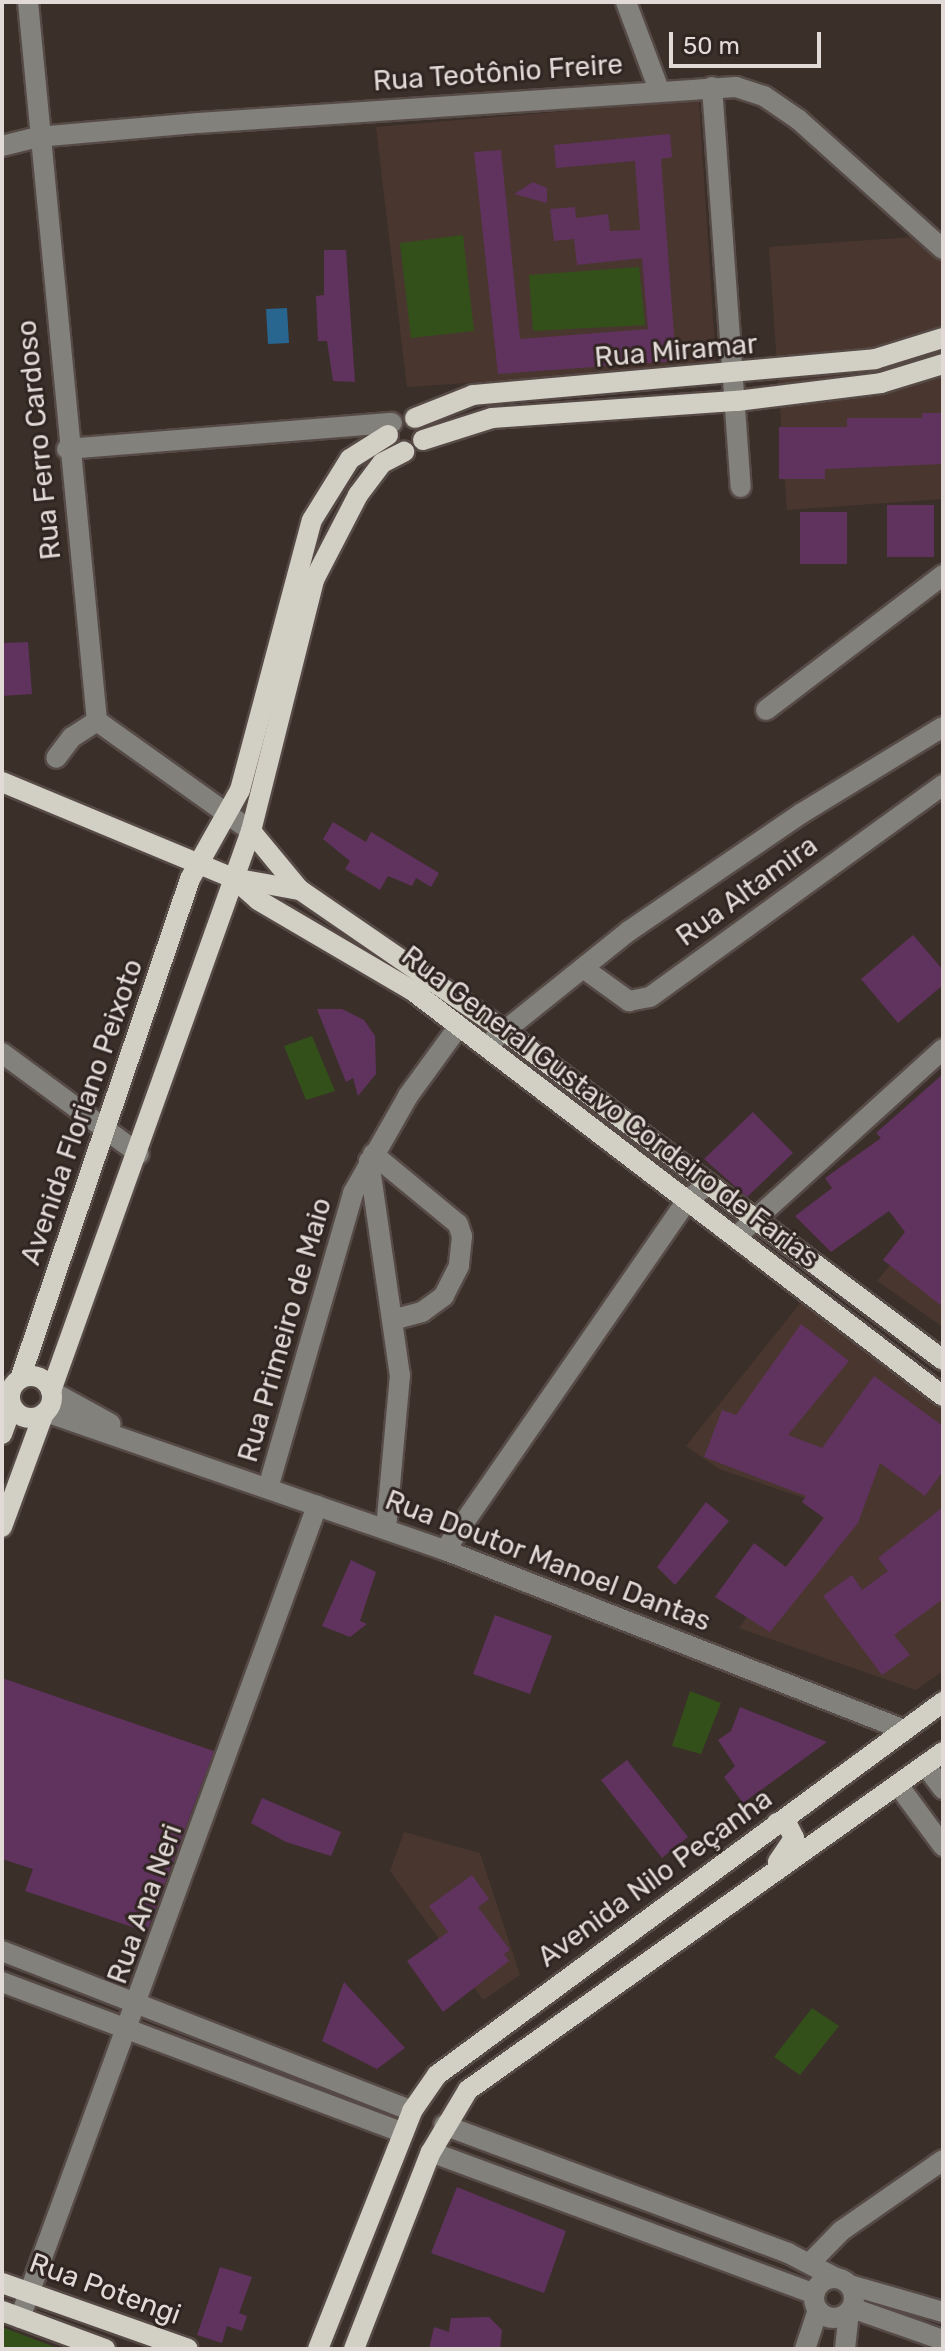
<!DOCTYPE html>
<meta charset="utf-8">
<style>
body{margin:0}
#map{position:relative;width:945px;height:2351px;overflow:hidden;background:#3b2f2a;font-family:Rubik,sans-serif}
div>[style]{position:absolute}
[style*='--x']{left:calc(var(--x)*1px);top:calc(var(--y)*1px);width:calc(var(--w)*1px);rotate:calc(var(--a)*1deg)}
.built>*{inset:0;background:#49372f}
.green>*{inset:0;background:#33501b}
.water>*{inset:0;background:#28658f}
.building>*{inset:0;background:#60325e}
.roads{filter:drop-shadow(2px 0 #564a46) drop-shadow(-2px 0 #564a46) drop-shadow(0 2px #564a46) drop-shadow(0 -2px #564a46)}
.minor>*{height:20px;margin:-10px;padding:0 10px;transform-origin:10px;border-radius:10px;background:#82817b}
.minor>.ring{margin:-10px;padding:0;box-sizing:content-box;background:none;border:20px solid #82817b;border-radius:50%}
.major>*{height:20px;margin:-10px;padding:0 10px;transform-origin:10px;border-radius:10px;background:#d2cfc4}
.major>.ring{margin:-10px;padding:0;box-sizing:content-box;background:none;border:20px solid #d2cfc4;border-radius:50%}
span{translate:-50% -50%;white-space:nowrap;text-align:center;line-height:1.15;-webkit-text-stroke:6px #302520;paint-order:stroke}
.street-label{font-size:28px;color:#e2dad7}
.frame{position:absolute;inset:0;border:4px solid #e2dad7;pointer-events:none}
.scale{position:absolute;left:669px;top:32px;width:152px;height:36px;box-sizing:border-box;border:4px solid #e2dad7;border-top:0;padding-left:10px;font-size:24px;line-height:28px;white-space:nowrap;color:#e2dad7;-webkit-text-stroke:6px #302520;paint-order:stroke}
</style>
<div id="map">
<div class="built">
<div style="clip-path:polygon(699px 100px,716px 366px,407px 387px,376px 127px)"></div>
<div style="clip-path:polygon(943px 235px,943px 499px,787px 510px,769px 247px)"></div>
<div style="clip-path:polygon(943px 1199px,943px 1327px,877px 1281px)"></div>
<div style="clip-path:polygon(802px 1301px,943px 1409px,943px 1671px,916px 1690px,739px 1628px,823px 1518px,804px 1498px,719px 1469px,686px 1446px)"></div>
<div style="clip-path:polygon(404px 1832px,480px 1853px,520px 1975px,483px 2000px,390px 1871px)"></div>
</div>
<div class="green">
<div style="clip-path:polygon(463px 235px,474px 331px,411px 338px,400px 243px)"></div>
<div style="clip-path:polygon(639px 267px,645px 325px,533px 331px,529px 275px)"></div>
<div style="clip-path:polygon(312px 1036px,335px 1091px,306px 1100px,284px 1046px)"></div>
<div style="clip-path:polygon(690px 1691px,721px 1703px,701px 1754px,672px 1746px)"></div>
<div style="clip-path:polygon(812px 2008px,839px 2026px,800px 2075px,774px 2057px)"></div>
<div style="clip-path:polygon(2px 2327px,60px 2349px,2px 2349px)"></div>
</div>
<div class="water">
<div style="clip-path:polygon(287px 308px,289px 343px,268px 344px,266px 309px)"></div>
</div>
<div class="building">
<div style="clip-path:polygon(670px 134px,672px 157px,661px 159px,676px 361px,498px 374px,474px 152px,501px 150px,520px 339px,648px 329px,642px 258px,577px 265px,574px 239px,554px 241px,550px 209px,575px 207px,576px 218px,608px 214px,610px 231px,640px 230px,635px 161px,556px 168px,554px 145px)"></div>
<div style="clip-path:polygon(533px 182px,547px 188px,547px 203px,514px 194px)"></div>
<div style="clip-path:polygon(324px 250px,346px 250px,355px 382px,333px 381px,327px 341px,318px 341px,316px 296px,324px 295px)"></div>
<div style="clip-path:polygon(922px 413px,943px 413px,943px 464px,825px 469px,825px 479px,779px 479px,779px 427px,847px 427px,847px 418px,922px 418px)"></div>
<div style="clip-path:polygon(887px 505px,934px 505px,934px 557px,887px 557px)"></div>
<div style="clip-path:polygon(800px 512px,847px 512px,847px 564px,800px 564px)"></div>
<div style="clip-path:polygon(28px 642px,32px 694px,2px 696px,2px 643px)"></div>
<div style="clip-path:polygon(333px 822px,366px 842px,371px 832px,439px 873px,431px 887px,416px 878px,412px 886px,388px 876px,380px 890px,345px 869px,350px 861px,323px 839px)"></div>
<div style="clip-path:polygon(913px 935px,943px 970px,943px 985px,898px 1023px,861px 979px)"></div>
<div style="clip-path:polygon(317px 1009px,342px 1009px,364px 1020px,375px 1036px,376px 1074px,358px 1096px,353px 1078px,346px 1082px)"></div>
<div style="clip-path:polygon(943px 1074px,943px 1307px,883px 1260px,905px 1232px,889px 1211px,831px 1252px,795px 1216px,832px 1188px,825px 1178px,881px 1138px,876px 1133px)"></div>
<div style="clip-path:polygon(753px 1112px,793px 1153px,747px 1197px,704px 1159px)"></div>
<div style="clip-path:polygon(801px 1324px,849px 1361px,788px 1435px,822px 1448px,874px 1376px,943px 1426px,943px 1471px,925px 1496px,880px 1463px,858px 1523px,770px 1632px,715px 1597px,754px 1543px,786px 1567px,824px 1518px,802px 1502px,806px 1496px,704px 1457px,722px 1410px,736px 1415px)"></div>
<div style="clip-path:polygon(706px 1502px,729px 1521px,675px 1585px,657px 1567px)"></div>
<div style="clip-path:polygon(943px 1507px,943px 1599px,894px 1635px,910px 1655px,882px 1675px,823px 1596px,852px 1575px,862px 1590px,888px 1571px,878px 1558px)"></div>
<div style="clip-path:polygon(351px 1560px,376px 1572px,360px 1621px,367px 1624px,350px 1637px,322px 1626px)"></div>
<div style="clip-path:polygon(495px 1615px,552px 1636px,530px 1694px,473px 1674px)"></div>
<div style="clip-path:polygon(2px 1678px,214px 1751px,147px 1932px,25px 1891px,33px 1869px,2px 1859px)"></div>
<div style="clip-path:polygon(740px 1707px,827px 1742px,743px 1803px,724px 1777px,735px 1766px,718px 1740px,731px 1731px)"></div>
<div style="clip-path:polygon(627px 1760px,688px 1837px,662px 1858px,601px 1780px)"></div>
<div style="clip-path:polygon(262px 1798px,341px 1832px,331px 1856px,286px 1842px,251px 1823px)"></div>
<div style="clip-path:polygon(472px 1875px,489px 1899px,478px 1907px,510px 1950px,504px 1954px,509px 1961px,443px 2012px,407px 1961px,448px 1932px,429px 1906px)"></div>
<div style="clip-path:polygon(344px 1982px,405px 2048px,377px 2069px,322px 2041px)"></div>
<div style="clip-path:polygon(457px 2187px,566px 2231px,544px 2293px,431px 2253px)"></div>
<div style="clip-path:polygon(220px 2267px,252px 2277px,239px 2313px,247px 2316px,242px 2331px,227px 2326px,222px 2343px,197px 2335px)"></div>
<div style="clip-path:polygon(489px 2317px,502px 2330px,500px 2349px,429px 2349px,434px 2327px,449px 2332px,451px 2318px)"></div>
</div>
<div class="roads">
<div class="minor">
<div style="--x:28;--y:2;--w:722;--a:84.52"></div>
<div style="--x:97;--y:721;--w:30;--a:147"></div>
<div style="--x:72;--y:737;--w:26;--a:127"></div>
<div style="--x:626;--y:2;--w:91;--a:69.4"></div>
<div style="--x:712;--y:87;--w:401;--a:85.9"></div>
<div style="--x:2;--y:146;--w:36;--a:-14"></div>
<div style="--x:37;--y:137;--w:162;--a:-5"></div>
<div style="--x:198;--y:123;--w:539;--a:-3.83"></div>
<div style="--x:736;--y:87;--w:29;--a:18"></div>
<div style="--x:764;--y:96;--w:42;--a:34.4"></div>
<div style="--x:799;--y:120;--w:193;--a:41.9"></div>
<div style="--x:67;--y:449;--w:326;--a:-4.6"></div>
<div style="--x:766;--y:710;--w:223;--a:-37.3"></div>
<div style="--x:97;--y:721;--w:189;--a:35.5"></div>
<div style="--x:583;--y:968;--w:57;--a:35.7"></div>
<div style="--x:629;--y:1001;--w:21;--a:-11"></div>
<div style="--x:650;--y:997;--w:362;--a:-35.9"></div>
<div style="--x:487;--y:1045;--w:182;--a:-38.8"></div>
<div style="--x:629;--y:931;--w:209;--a:-34.3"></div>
<div style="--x:802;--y:813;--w:165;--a:-31.4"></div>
<div style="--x:2;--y:1053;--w:170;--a:36.4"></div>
<div style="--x:373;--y:1154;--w:110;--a:39.5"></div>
<div style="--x:458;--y:1224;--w:13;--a:72"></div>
<div style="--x:462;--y:1236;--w:30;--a:96"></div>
<div style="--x:459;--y:1266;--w:34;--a:117"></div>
<div style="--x:444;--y:1296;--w:27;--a:144"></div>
<div style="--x:422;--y:1312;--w:28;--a:165"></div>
<div style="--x:369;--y:1161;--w:216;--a:81.8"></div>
<div style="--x:400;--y:1375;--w:155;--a:95.2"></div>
<div style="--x:738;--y:1235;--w:277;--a:-42.2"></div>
<div style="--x:51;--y:1391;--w:68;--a:28.8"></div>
<div style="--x:46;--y:1412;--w:422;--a:19.1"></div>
<div style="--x:445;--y:1550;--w:493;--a:21.4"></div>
<div style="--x:268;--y:1488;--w:307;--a:-73.9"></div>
<div style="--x:353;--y:1193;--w:112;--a:-60.4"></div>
<div style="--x:408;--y:1096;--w:87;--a:-53.9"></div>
<div style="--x:445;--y:1550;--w:426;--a:-55.3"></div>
<div style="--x:687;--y:1200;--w:27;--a:-36"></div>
<div style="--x:925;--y:1765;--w:30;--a:53"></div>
<div style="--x:898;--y:1785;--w:76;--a:53.6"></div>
<div style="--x:2;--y:1951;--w:440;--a:21.3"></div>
<div style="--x:2;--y:1982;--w:429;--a:20.6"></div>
<div style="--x:444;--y:2125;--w:367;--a:20.4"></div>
<div style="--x:788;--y:2253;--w:54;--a:27.5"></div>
<div style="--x:431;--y:2152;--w:409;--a:20.3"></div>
<div style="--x:810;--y:2263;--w:45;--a:-45.9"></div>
<div style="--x:841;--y:2231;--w:124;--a:-34.8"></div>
<div class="ring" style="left:814px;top:2278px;width:20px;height:20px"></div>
<div style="--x:850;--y:2285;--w:97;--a:16.2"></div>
<div style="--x:852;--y:2308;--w:96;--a:19.4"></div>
<div style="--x:20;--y:2318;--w:865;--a:-69.91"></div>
<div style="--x:805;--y:2349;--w:41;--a:-71.6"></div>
<div style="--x:845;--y:2349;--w:37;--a:-84"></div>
</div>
<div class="major">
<div style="--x:415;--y:418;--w:62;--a:-21.6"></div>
<div style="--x:473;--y:395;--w:404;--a:-5.1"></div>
<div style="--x:875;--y:359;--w:71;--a:-17.2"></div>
<div style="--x:423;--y:440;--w:72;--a:-17.7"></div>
<div style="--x:492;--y:418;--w:246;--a:-4"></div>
<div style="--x:737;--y:401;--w:145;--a:-7.1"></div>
<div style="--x:881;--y:383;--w:65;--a:-17"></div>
<div style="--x:2;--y:782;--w:250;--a:22.6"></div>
<div style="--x:233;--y:878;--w:33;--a:41"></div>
<div style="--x:258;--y:900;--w:180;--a:30.4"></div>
<div style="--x:413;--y:991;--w:667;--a:37.39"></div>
<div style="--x:251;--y:831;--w:75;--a:50.4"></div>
<div style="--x:233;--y:878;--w:68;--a:10.2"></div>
<div style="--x:300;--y:890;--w:245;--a:34.5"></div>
<div style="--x:502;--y:1029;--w:551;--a:36.89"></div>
<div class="ring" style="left:10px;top:1376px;width:22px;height:22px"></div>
<div style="--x:20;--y:1379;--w:528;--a:-71.22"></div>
<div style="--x:190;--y:879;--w:102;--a:-60.7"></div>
<div style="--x:240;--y:790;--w:279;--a:-75.1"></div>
<div style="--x:312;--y:520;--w:72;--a:-58.1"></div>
<div style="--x:350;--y:459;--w:45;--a:-32.3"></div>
<div style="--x:51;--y:1391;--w:595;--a:-70.35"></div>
<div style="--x:251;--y:831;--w:259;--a:-75.9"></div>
<div style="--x:314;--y:580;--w:96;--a:-62.6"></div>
<div style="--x:358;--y:495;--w:40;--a:-53"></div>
<div style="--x:382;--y:463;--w:25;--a:-27"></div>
<div style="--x:2;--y:1434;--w:29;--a:-70"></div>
<div style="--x:2;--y:1527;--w:121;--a:-69.8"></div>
<div style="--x:777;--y:1823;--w:11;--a:15"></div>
<div style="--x:788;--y:1826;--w:13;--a:63"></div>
<div style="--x:794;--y:1838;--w:29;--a:124"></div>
<div style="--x:2;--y:2283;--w:197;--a:19.5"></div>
<div style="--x:2;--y:2311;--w:110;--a:20.3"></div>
<div style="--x:318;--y:2349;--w:256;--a:-68.4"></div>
<div style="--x:412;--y:2111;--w:44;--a:-55.2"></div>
<div style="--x:437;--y:2075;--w:629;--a:-36.4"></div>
<div style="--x:354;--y:2349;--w:212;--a:-68.7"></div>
<div style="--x:431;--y:2152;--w:72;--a:-59.2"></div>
<div style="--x:468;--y:2090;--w:583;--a:-35.43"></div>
</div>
</div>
<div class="street-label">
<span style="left:498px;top:73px;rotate:-4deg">Rua Teotônio Freire</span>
<span style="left:676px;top:351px;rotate:-5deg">Rua Miramar</span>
<span style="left:39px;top:440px;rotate:-96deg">Rua Ferro Cardoso</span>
<span style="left:747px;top:891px;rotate:-36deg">Rua Altamira</span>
<span style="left:610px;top:1107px;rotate:37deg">Rua General Gustavo Cordeiro de Farias</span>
<span style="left:82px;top:1112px;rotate:-71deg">Avenida Floriano Peixoto</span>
<span style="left:285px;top:1330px;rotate:-74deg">Rua Primeiro de Maio</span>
<span style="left:548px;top:1561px;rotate:21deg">Rua Doutor Manoel Dantas</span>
<span style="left:655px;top:1878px;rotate:-36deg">Avenida Nilo Peçanha</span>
<span style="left:145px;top:1904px;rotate:-70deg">Rua Ana Neri</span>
<span style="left:105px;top:2289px;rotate:20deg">Rua Potengi</span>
</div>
<div class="frame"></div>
<div class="scale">50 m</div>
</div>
